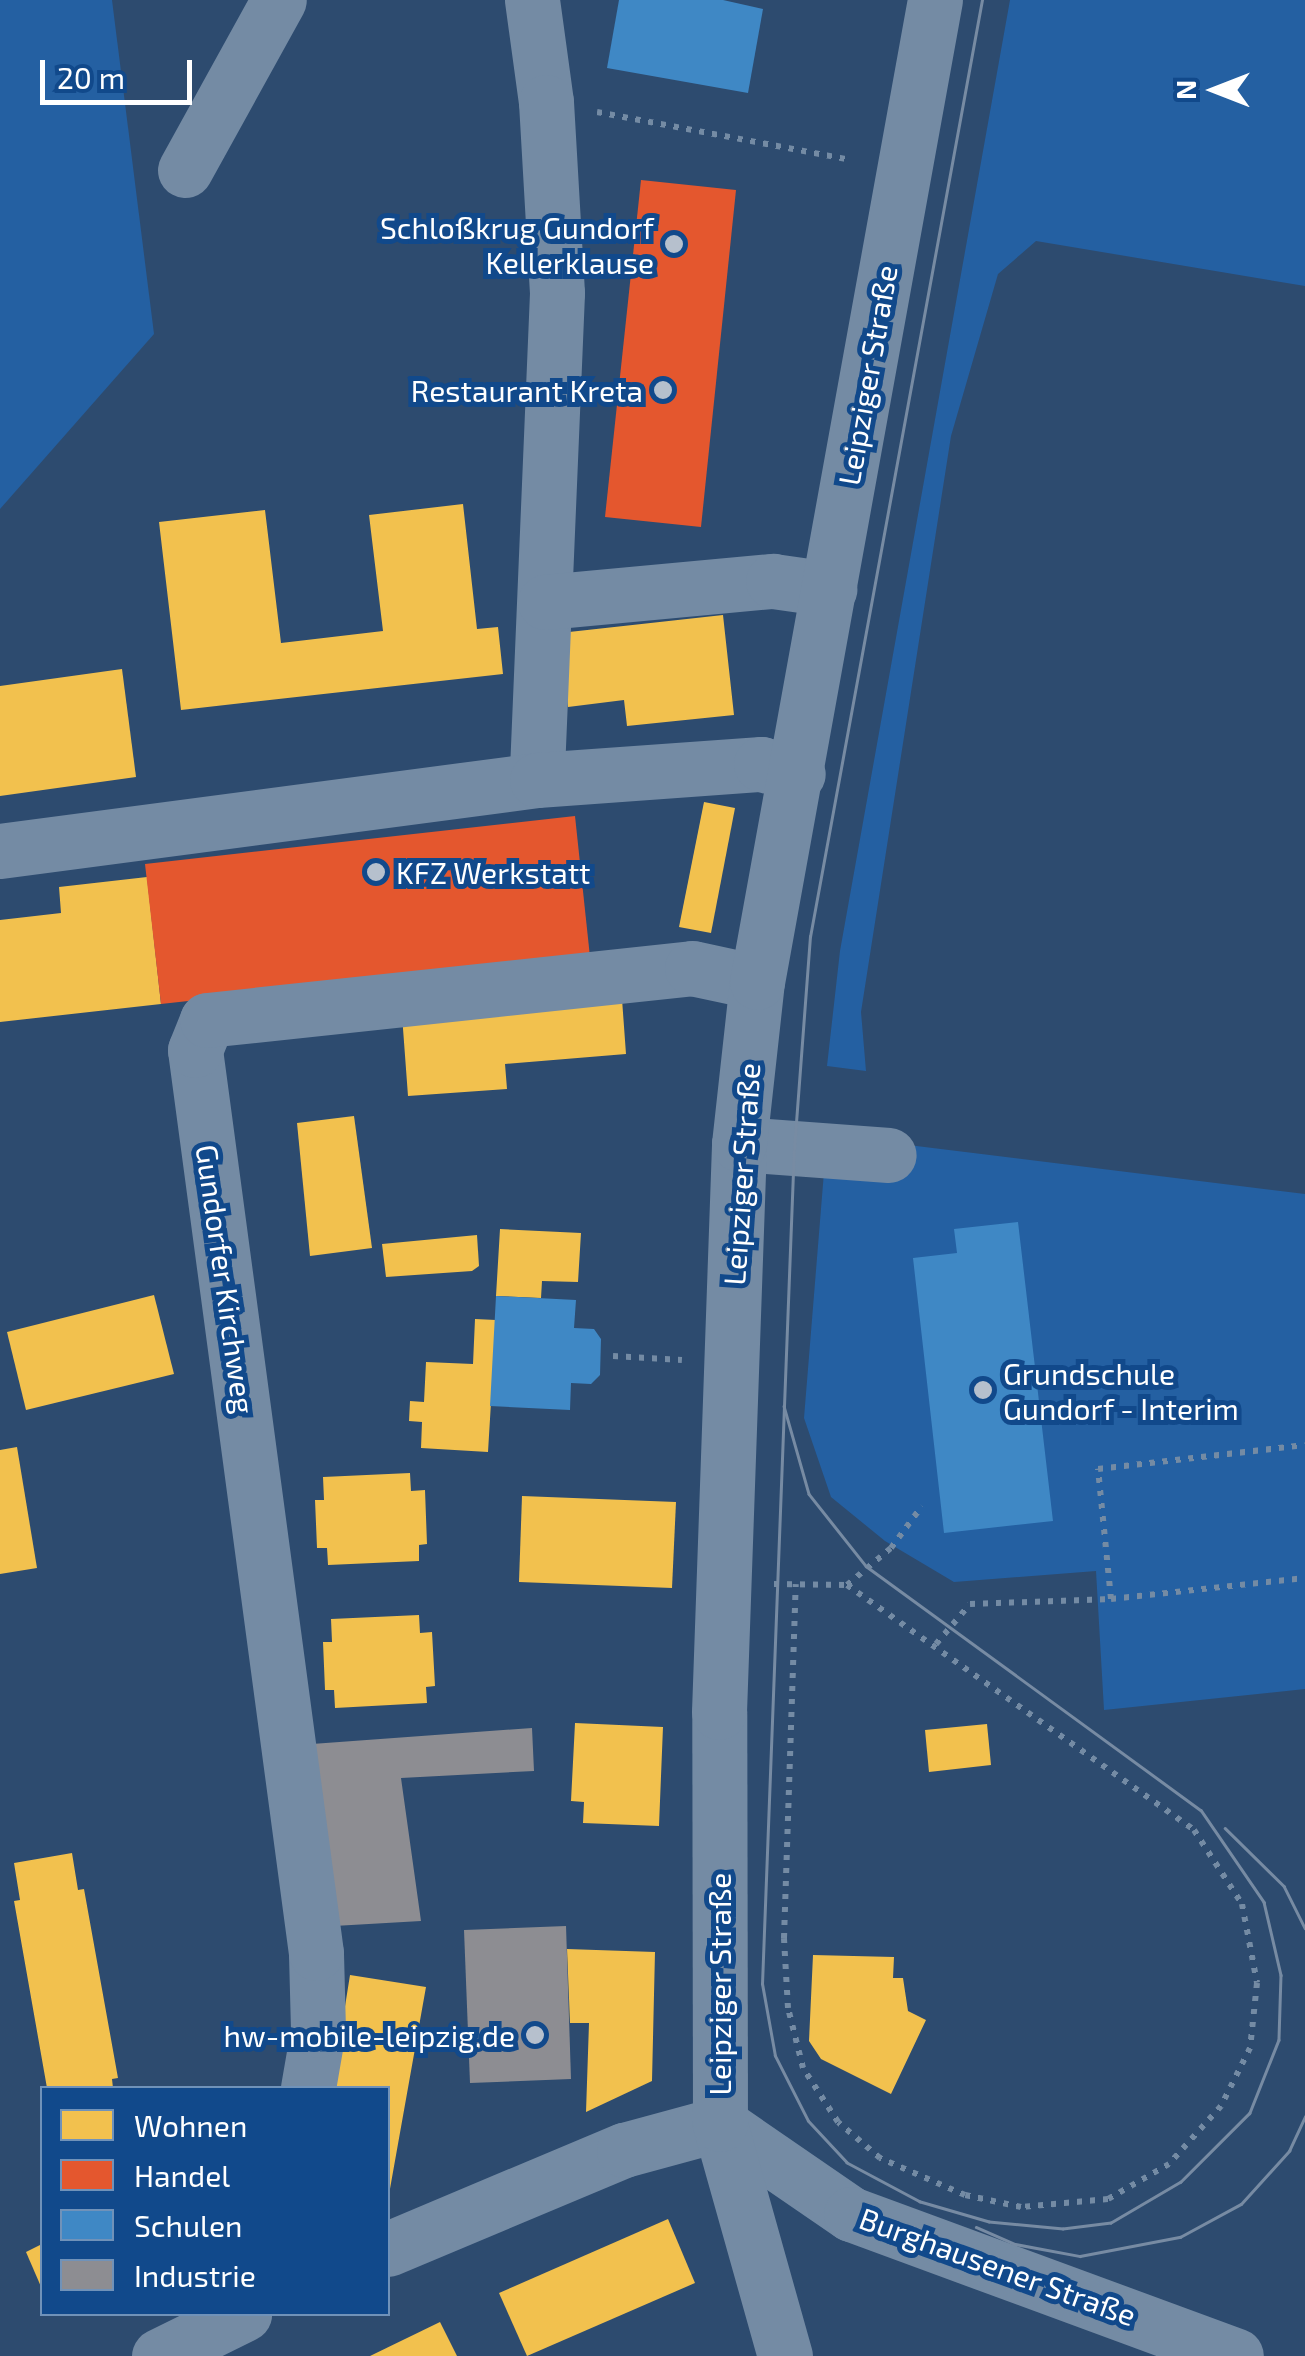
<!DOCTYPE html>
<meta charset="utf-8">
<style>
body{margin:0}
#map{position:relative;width:1305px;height:2356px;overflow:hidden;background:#2d4b6f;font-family:"Exo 2",sans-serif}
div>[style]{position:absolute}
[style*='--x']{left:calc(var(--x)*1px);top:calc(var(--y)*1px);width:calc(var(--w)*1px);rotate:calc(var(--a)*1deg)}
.green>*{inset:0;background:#2460a2}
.homes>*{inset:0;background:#f2c14e}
.shops>*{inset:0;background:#e4572e}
.schools>*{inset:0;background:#3f88c5}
.industry>*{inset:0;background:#8d8d92}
.path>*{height:6px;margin-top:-3px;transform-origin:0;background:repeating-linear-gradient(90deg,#748ba4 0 5px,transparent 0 13px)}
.minor>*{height:55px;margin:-27.5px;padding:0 27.5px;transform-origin:27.5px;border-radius:27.5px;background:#748ba4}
.tram>*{height:2.5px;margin:-1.25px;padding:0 1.25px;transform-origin:1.25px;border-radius:1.25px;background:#778ba3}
.dots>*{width:28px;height:28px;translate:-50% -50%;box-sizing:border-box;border:5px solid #11498b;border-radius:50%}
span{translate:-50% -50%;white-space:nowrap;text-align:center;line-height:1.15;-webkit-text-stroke:10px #11498b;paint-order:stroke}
.poi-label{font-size:30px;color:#fff}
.right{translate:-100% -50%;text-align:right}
.left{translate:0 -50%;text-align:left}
.street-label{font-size:30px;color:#fff}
.legend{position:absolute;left:40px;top:2086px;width:350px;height:230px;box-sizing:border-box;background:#11498b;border:2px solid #7092b9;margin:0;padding:12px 18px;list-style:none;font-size:30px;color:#fff}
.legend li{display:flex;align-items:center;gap:20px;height:50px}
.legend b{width:50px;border:2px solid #7092b9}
.north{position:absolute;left:1165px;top:40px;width:100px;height:100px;-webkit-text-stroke:8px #11498b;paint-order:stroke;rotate:270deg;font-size:28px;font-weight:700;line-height:40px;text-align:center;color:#fff}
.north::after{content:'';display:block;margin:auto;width:35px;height:45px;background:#fff;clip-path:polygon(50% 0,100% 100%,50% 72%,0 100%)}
.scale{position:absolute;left:40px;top:60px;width:152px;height:45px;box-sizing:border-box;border:5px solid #fff;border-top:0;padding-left:12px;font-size:30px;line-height:35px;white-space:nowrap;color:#fff;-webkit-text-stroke:8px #11498b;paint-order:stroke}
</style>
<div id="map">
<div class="green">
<div style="clip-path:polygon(0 0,112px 0,154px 334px,0 509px)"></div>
<div style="clip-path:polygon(1010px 0,1305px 0,1305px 286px,1036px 241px,998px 274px,951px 436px,861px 1012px,866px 1071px,827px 1066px,840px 951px)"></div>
<div style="clip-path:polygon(827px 1135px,1305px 1194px,1305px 1689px,1104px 1710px,1096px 1571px,954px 1582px,885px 1541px,831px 1497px,804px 1418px)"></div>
</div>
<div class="homes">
<div style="clip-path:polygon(463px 504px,477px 629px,498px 627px,503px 674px,181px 710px,159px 522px,265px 510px,281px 643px,383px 631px,369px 515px)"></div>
<div style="clip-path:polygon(723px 615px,734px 715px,627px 726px,624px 700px,568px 707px,560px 633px)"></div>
<div style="clip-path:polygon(122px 669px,136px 777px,0 796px,0 686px)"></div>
<div style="clip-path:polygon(704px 802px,735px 808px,711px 933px,679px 927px)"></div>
<div style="clip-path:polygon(147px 877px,161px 1004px,0 1022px,0 920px,61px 913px,59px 887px)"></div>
<div style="clip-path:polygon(622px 999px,626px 1054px,505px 1064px,507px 1089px,408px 1096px,402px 1015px)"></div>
<div style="clip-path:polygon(354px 1116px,372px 1248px,310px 1256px,297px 1123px)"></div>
<div style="clip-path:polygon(500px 1229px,581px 1233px,578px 1282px,542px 1281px,541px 1298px,496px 1296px)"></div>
<div style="clip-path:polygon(477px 1235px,479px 1266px,472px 1271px,386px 1277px,382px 1244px)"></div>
<div style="clip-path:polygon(154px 1295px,174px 1374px,26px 1410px,7px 1332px)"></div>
<div style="clip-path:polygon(475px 1319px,496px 1320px,488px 1452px,421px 1448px,422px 1422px,409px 1421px,410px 1401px,424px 1402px,426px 1362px,473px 1364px)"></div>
<div style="clip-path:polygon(17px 1447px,37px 1568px,0 1574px,0 1450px)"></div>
<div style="clip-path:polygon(410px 1473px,411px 1491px,425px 1490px,427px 1544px,419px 1545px,419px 1561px,328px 1565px,327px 1548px,317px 1548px,315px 1500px,324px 1500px,323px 1477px)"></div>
<div style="clip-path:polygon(522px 1496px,676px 1502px,672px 1588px,519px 1582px)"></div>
<div style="clip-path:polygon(419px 1615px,420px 1633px,432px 1632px,435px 1686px,426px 1687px,427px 1703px,335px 1708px,334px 1690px,325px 1690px,323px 1642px,332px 1642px,331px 1619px)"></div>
<div style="clip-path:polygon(575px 1723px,663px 1727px,659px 1826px,583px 1823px,584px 1802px,571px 1801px)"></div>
<div style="clip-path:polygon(987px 1724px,991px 1765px,929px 1772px,925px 1730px)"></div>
<div style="clip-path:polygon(72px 1853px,78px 1890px,84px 1889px,118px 2078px,112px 2079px,113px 2088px,47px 2088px,14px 1901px,20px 1900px,14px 1863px)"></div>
<div style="clip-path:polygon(567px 1949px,655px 1952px,652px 2081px,586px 2112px,589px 2023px,570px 2023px)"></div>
<div style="clip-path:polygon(813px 1955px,894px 1957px,893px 1978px,903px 1978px,908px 2011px,926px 2020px,891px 2094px,821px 2059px,809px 2041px)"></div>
<div style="clip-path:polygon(350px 1975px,426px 1987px,388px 2200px,388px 2088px,332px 2088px)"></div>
<div style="clip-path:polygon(668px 2219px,695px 2283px,527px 2356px,499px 2293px)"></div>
<div style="clip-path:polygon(42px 2244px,42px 2289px,26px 2252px)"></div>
<div style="clip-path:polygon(440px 2322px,457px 2356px,370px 2356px)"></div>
</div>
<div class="shops">
<div style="clip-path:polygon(641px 180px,736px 190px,701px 527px,605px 517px)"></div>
<div style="clip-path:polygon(575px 816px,590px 957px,161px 1004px,145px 864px)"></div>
</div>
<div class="schools">
<div style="clip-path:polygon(619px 0,723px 0,763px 9px,748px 93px,607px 68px)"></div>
<div style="clip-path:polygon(1018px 1222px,1053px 1521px,944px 1533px,913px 1258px,957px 1253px,954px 1229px)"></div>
<div style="clip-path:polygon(496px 1296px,576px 1300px,574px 1328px,594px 1329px,601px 1339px,600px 1375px,591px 1384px,571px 1383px,570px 1410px,490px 1406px)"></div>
</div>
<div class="industry">
<div style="clip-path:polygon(532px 1728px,534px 1771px,401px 1778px,421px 1921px,334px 1926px,312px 1744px)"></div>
<div style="clip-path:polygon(566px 1926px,571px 2079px,470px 2083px,464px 1930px)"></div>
</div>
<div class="path">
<div style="--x:597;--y:112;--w:258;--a:10.7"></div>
<div style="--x:613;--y:1356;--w:69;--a:3.3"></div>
<div style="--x:774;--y:1584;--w:73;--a:0.8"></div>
<div style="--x:847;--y:1585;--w:425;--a:35.2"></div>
<div style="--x:1194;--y:1830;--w:88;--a:57"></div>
<div style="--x:1242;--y:1904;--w:80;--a:79.2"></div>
<div style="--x:1257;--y:1983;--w:65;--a:96.1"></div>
<div style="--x:1250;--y:2048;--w:65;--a:116.6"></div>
<div style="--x:1221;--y:2106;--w:78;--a:131.9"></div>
<div style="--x:1169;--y:2164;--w:70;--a:150.2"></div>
<div style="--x:1108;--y:2199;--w:87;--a:174.7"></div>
<div style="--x:1021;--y:2207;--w:57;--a:-167.9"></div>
<div style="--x:965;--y:2195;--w:93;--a:-156.5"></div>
<div style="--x:880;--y:2158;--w:55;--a:-139.4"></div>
<div style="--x:838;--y:2122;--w:64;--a:-122.9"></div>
<div style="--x:803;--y:2068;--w:62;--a:-104"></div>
<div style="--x:788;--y:2008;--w:70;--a:-93.3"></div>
<div style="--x:784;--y:1938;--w:354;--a:-88.1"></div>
<div style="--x:847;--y:1585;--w:57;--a:-40.1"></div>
<div style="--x:891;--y:1548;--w:52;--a:-53.6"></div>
<div style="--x:1111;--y:1599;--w:131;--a:-95.7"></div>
<div style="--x:1098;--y:1469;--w:208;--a:-6.6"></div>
<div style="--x:936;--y:1644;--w:52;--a:-49.6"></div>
<div style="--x:970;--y:1604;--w:141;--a:-2"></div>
<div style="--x:1111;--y:1599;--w:195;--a:-6.2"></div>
</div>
<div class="minor">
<div style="--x:532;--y:0;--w:103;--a:82.2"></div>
<div style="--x:546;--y:102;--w:191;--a:86.7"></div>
<div style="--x:557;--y:293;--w:487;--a:92.4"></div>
<div style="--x:185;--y:170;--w:194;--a:-61.1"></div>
<div style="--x:545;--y:602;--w:229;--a:-5.3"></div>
<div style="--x:773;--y:581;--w:57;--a:8.1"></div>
<div style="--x:0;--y:851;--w:542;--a:-7.53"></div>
<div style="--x:537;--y:780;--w:225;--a:-4.1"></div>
<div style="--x:761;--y:764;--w:38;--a:15"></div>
<div style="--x:739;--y:1144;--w:150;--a:4.2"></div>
<div style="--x:308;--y:2088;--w:59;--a:-80.2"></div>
<div style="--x:318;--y:2030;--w:77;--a:-91.5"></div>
<div style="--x:316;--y:1953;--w:911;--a:-97.63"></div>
<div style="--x:195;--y:1050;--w:32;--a:-68"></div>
<div style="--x:207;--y:1020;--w:488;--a:-6.1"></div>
<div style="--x:692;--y:968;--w:66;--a:12.2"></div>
<div style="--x:720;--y:2124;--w:159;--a:34.5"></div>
<div style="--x:851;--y:2214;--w:410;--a:20.2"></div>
<div style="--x:388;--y:2249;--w:256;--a:-22.8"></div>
<div style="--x:624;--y:2150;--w:99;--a:-15.2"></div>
<div style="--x:159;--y:2356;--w:95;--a:-26.3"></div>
<div style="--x:785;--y:2356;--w:241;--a:-105.7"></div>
<div style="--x:720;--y:2124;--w:412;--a:-90.1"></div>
<div style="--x:719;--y:1712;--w:568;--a:-87.98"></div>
<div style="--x:739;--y:1144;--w:163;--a:-83.7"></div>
<div style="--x:757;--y:982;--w:998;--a:-79.73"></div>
</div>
<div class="tram">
<div style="--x:784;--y:1406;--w:91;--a:74.1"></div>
<div style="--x:809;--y:1494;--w:92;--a:51.6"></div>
<div style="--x:866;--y:1566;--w:414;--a:36.1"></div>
<div style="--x:1201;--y:1810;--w:112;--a:55.6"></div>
<div style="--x:1264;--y:1902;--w:75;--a:76.9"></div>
<div style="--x:1281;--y:1975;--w:65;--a:91.8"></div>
<div style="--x:1279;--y:2040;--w:79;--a:111.7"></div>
<div style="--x:1250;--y:2113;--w:98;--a:135"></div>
<div style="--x:1181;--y:2182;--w:81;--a:149.6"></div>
<div style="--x:1111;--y:2223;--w:48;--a:172.9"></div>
<div style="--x:1063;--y:2229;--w:74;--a:-174.6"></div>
<div style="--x:989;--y:2222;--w:72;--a:-163.8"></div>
<div style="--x:920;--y:2202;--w:83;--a:-151.9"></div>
<div style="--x:847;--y:2163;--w:57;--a:-132.9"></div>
<div style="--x:808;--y:2121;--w:73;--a:-116.9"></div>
<div style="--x:775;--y:2056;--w:73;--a:-100.2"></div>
<div style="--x:762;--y:1984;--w:578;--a:-87.82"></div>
<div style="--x:784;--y:1406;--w:257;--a:-87.8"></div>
<div style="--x:794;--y:1149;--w:213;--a:-85.7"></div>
<div style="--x:810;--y:937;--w:953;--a:-79.6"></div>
<div style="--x:1225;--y:1828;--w:83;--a:44.5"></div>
<div style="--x:1284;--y:1886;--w:47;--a:63.4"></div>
<div style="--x:976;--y:2227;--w:43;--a:23.6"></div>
<div style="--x:1015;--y:2244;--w:66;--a:10.5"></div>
<div style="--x:1080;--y:2256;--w:102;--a:-10.8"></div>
<div style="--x:1180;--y:2237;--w:69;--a:-28.4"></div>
<div style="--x:1241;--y:2204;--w:72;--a:-47.8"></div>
<div style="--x:1289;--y:2151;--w:38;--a:-65"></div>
</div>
<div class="dots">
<div style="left:674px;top:244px;background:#b6c0cd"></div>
<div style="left:663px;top:390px;background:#b6c0cd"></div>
<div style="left:376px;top:872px;background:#b6c0cd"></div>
<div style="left:983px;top:1390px;background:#b6c0cd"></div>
<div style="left:535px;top:2035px;background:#b6c0cd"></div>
</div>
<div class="poi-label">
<span class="right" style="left:654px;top:244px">Schloßkrug Gundorf<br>Kellerklause</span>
<span class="right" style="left:643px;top:390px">Restaurant Kreta</span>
<span class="left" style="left:396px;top:872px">KFZ Werkstatt</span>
<span class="left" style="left:1003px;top:1390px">Grundschule<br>Gundorf - Interim</span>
<span class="right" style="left:515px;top:2035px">hw-mobile-leipzig.de</span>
</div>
<div class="street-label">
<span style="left:867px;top:375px;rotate:-80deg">Leipziger Straße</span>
<span style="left:741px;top:1174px;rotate:-86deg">Leipziger Straße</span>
<span style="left:226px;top:1279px;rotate:82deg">Gundorfer Kirchweg</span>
<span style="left:719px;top:1984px;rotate:-90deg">Leipziger Straße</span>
<span style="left:998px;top:2266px;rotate:20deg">Burghausener Straße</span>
</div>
<ul class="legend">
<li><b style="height:28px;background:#f2c14e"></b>Wohnen</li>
<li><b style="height:28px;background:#e4572e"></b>Handel</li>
<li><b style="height:28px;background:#3f88c5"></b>Schulen</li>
<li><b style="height:28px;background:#8d8d92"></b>Industrie</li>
</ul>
<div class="north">N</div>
<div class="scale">20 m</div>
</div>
